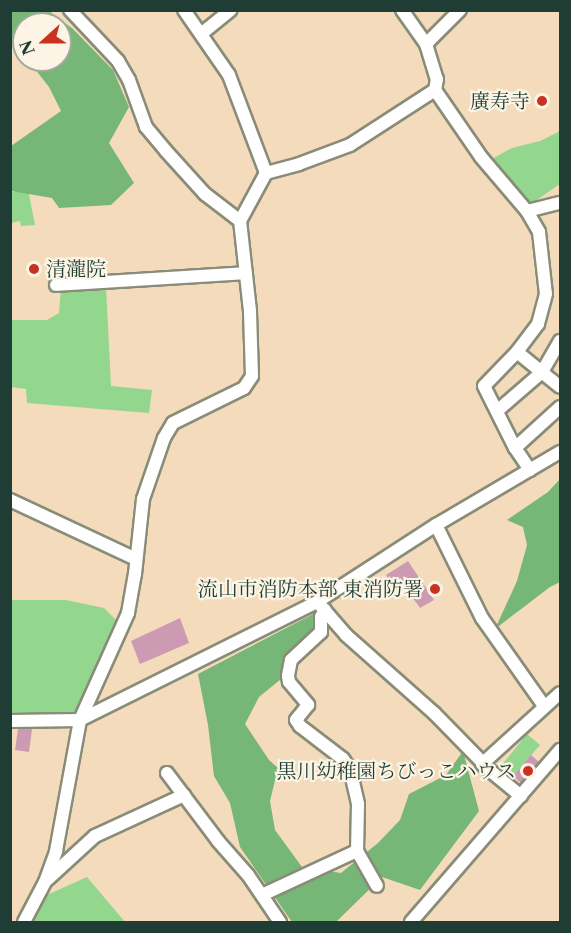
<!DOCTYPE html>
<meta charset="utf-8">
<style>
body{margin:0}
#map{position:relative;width:571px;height:933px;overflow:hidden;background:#f3dbbc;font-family:"Libre Caslon Text","Noto Serif JP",serif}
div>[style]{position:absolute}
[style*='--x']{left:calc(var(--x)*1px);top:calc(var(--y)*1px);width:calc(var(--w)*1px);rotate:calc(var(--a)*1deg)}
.green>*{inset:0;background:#93d68d}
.forest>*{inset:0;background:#76b778}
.building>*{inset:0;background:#cd9ab4}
.roads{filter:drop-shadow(2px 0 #898c78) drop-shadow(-2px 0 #898c78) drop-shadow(0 2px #898c78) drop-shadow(0 -2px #898c78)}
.minor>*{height:12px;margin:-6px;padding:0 6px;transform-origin:6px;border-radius:6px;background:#fff}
.dots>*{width:16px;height:16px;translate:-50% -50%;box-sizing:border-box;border:3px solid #fcf5e5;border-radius:50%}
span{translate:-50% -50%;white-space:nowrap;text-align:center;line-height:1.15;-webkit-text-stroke:4.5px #fcf5e5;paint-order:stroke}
.poi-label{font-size:20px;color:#1f3d34}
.right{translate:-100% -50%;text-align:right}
.left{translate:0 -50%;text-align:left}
.frame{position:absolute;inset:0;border:12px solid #1f3d34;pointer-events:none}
.north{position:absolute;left:12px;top:12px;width:60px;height:60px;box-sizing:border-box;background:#fcf5e5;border:2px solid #a4ab9e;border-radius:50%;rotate:249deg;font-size:16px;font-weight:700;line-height:24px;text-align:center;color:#1f3d34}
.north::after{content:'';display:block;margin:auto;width:21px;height:27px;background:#c8321e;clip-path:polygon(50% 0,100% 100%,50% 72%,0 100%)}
</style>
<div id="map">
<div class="green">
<div style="clip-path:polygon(560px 131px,560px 184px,528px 206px,490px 160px,512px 148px,540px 141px)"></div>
<div style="clip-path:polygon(28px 189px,35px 225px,21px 226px,20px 221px,11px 223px,10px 193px)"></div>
<div style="clip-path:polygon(106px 287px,111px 386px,152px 390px,149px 413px,27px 403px,26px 389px,11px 387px,11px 320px,47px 320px,59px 313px,61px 288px)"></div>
<div style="clip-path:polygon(10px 600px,66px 600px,104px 608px,116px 620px,107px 647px,74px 713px,11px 714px)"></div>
<div style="clip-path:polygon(527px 734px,540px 745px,513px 776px,501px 766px)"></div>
<div style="clip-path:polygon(87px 877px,125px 922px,32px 922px,47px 895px)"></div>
</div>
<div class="forest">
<div style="clip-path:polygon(11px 10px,49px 11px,73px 29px,113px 70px,129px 107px,109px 143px,134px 183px,111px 205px,59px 208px,52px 198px,11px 191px,11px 146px,61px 111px,49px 87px,28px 60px,60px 60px,60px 24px,24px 24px,24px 55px,11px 37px)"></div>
<div style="clip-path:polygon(560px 479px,560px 582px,550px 587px,495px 629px,517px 581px,527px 545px,523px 527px,507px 520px,548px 492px)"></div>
<div style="clip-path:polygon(317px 612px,319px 637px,286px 675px,259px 697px,245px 724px,269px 760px,278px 768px,270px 801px,275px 830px,302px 867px,341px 873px,378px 843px,400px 820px,409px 794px,446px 775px,463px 751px,479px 811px,420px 890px,382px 877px,336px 922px,292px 922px,240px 847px,230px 803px,214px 776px,208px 725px,198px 674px)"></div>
</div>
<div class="building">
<div style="clip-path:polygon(408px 561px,434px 600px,420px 608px,402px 583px,395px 587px,386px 575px)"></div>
<div style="clip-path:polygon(180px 618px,189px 643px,140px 664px,131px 641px)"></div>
<div style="clip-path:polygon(18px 729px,32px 729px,29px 752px,15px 750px)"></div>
<div style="clip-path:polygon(531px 755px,539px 762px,521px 783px,513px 776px)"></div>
</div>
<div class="roads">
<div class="minor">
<div style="--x:70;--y:10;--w:70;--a:46.7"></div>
<div style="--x:118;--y:61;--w:22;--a:60"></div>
<div style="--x:129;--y:80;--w:50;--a:70.1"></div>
<div style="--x:146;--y:127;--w:31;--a:50"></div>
<div style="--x:166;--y:151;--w:58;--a:47.8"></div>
<div style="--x:205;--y:194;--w:44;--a:37.6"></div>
<div style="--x:402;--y:10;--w:42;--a:54.8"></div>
<div style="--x:426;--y:44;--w:37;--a:73"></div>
<div style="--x:437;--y:79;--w:11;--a:100"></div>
<div style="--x:435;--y:90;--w:81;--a:55.5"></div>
<div style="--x:481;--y:157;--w:71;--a:49.6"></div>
<div style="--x:527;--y:211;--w:24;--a:60"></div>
<div style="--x:539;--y:232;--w:62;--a:83.6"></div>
<div style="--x:546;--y:294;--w:31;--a:105"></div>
<div style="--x:538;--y:324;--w:35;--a:127"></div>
<div style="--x:201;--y:34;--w:38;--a:-39"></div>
<div style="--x:426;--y:44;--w:48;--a:-45"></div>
<div style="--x:266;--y:173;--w:34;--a:-15"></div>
<div style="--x:299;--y:164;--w:54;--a:-20.4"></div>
<div style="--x:350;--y:145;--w:101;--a:-32.9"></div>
<div style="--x:527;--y:211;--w:34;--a:-14"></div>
<div style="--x:56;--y:285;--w:190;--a:-3.6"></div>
<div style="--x:497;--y:411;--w:60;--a:-40.9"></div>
<div style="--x:542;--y:372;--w:36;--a:-60"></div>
<div style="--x:515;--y:448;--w:61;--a:-42.3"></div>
<div style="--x:530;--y:470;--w:27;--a:-124"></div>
<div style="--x:515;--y:448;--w:69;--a:-116.6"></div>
<div style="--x:484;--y:386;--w:47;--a:-45.9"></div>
<div style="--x:517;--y:352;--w:55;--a:39.1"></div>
<div style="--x:10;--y:500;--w:139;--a:25.1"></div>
<div style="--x:436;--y:525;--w:104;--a:63.7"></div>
<div style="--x:482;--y:618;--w:108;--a:54.8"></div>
<div style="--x:320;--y:605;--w:40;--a:49"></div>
<div style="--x:346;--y:635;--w:118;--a:41.6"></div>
<div style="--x:434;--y:713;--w:70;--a:45.6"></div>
<div style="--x:325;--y:610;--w:8;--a:120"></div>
<div style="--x:321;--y:617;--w:15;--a:90"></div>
<div style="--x:321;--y:632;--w:41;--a:137"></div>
<div style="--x:291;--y:660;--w:16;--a:101"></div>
<div style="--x:288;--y:676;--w:6;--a:81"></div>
<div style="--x:289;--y:682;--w:30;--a:50"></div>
<div style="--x:308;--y:705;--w:19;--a:129"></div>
<div style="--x:296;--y:720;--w:7;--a:56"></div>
<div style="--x:300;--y:726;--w:54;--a:37.5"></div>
<div style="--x:343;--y:759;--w:12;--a:55"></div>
<div style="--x:350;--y:769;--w:36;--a:77"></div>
<div style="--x:358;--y:804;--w:47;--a:91.2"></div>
<div style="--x:357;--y:851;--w:40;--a:60.3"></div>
<div style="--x:10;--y:721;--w:70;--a:-0.8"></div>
<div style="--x:80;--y:720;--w:265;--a:-26.5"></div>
<div style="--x:317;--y:602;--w:142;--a:-32.9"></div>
<div style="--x:436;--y:525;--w:144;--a:-30.5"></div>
<div style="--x:167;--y:773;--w:85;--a:53.1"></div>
<div style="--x:218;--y:841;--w:45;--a:48.6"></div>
<div style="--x:248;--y:875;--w:57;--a:55.8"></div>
<div style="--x:521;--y:796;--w:50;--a:-140.6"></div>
<div style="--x:482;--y:764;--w:105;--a:-42.3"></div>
<div style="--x:48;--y:879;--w:64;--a:-42.5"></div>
<div style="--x:95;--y:836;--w:98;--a:-24.7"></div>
<div style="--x:262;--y:895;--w:105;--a:-24.9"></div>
<div style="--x:24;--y:922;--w:45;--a:-62.3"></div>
<div style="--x:45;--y:882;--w:33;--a:-70"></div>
<div style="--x:56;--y:851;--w:133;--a:-79.6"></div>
<div style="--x:80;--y:720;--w:117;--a:-65.8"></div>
<div style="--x:128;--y:613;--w:40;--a:-80"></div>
<div style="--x:135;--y:574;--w:75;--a:-83.9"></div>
<div style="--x:143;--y:499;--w:65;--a:-71"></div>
<div style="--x:164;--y:438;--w:17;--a:-59"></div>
<div style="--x:173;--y:423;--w:79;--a:-26.2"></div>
<div style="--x:244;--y:388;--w:14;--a:-56"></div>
<div style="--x:252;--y:376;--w:65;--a:-91.8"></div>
<div style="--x:250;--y:311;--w:91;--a:-96.3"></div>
<div style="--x:240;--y:221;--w:55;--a:-61.6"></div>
<div style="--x:266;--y:173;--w:105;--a:-110.7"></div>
<div style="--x:229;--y:75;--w:79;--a:-124.7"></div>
<div style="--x:411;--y:922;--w:228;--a:-49.1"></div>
</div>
</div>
<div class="dots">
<div style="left:542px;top:101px;background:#c8321e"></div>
<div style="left:34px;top:269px;background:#c8321e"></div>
<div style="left:435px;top:589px;background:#c8321e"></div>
<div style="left:528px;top:771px;background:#c8321e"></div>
</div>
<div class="poi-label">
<span class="right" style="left:530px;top:101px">廣寿寺</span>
<span class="left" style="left:46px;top:269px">清瀧院</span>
<span class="right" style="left:423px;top:589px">流山市消防本部 東消防署</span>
<span class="right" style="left:516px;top:771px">黒川幼稚園ちびっこハウス</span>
</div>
<div class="frame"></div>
<div class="north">N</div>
</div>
